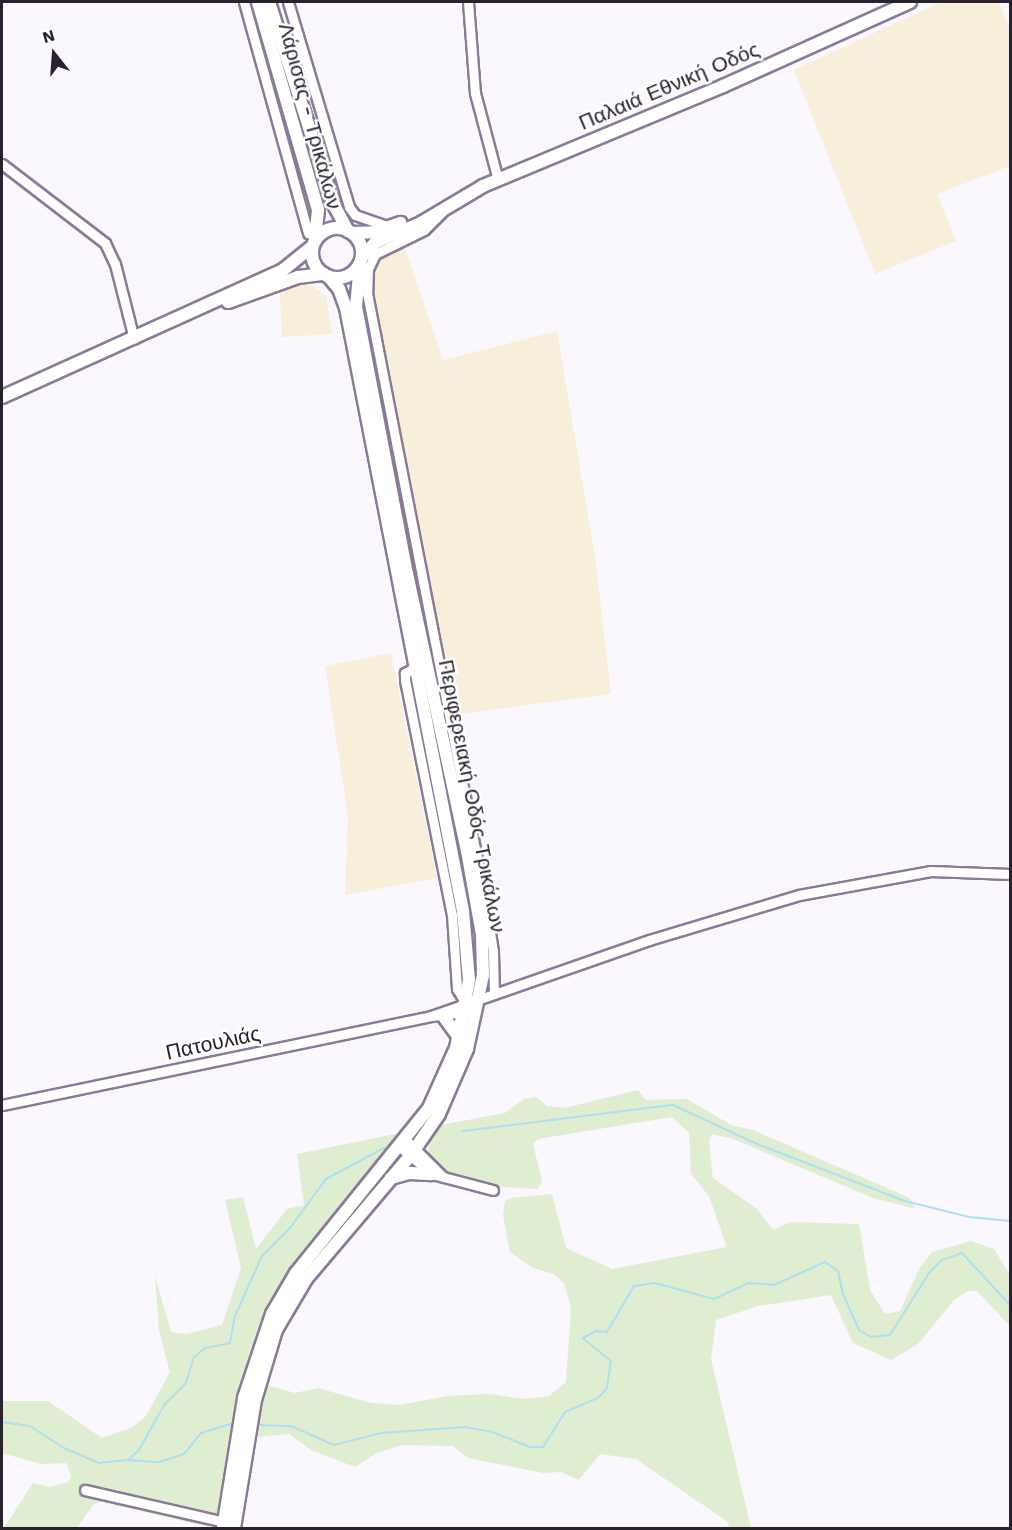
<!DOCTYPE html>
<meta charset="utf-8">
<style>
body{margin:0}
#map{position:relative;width:1012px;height:1530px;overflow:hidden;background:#faf7fe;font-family:"Work Sans",sans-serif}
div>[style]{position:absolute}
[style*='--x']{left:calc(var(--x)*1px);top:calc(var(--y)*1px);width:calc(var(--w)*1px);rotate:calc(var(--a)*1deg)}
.industrial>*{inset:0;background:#f7efd9}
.green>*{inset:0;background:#dfedd1}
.stream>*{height:2px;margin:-1px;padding:0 1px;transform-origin:1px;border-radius:1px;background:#addff2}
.roads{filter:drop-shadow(2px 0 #897b98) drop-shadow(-2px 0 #897b98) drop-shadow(0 2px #897b98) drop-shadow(0 -2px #897b98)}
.minor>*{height:9px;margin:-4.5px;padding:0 4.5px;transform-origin:4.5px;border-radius:4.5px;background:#fff}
.major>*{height:12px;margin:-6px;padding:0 6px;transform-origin:6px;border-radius:6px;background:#fff}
.major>.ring{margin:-6px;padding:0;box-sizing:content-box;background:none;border:12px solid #fff;border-radius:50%}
span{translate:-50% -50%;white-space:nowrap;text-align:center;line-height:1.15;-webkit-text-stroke:5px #fff;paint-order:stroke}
.street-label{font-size:21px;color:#28222e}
.frame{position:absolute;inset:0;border:3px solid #28222e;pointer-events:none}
.north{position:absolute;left:24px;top:24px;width:60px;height:60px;-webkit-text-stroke:4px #fff;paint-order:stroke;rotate:343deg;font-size:16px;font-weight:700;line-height:24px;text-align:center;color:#28222e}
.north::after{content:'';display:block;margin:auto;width:21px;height:27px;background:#28222e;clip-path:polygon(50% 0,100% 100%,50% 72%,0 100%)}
</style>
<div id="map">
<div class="industrial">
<div style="clip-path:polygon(941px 2px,999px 2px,1010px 30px,1010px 166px,937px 194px,956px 241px,875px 274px,794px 70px)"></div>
<div style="clip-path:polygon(403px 242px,443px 360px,557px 331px,595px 557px,611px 694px,451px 715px,388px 395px,370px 281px,376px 256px)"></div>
<div style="clip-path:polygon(306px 282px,326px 295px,332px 334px,282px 337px,280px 292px)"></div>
<div style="clip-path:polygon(391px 653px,437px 878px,345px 895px,348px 816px,325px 666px)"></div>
</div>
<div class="green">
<div style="clip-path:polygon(638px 1090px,646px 1100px,687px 1099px,731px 1125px,753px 1130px,910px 1198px,916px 1209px,873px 1198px,733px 1139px,712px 1134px,709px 1141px,713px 1178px,756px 1208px,773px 1230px,790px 1222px,859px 1224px,870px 1290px,885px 1314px,900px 1311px,919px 1269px,932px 1252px,971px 1241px,994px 1249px,1010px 1275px,1010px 1326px,977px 1291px,968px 1291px,954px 1300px,918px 1344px,891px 1360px,853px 1343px,831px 1295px,758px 1306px,716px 1320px,711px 1359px,751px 1528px,729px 1528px,728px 1522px,636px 1459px,600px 1454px,579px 1480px,561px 1472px,544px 1473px,468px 1458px,453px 1446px,401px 1445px,377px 1453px,355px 1467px,311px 1450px,289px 1434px,255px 1437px,263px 1384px,295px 1393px,318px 1388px,371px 1403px,400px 1405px,448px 1396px,489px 1394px,525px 1399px,549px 1396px,566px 1382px,571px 1308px,564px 1283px,554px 1274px,533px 1268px,510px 1252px,503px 1215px,505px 1201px,511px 1198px,552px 1194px,566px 1248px,612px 1269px,727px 1247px,709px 1196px,691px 1174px,689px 1133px,672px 1117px,538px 1139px,533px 1144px,542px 1181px,538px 1189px,474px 1185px,448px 1174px,433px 1161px,428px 1150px,431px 1137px,441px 1125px,505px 1113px,524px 1099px,536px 1097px,547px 1106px,564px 1108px)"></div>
<div style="clip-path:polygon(405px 1132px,308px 1248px,261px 1324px,239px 1394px,219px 1514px,209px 1527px,102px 1502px,94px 1504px,77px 1528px,4px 1528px,33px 1483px,49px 1487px,69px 1482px,71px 1475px,66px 1463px,41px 1464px,2px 1453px,2px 1401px,48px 1401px,102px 1438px,133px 1427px,146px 1416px,170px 1372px,159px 1330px,155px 1276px,171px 1332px,187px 1334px,222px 1325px,241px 1268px,225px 1200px,243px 1197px,256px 1249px,287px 1209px,304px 1205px,297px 1154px)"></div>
</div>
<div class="stream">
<div style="--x:463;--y:1131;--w:212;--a:-7.1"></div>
<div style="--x:673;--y:1105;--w:93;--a:24.9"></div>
<div style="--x:757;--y:1144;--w:159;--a:21.1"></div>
<div style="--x:905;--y:1201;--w:66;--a:14"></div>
<div style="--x:969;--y:1217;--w:41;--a:5.6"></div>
<div style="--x:2;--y:1422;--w:28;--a:8"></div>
<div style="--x:30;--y:1426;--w:40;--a:32.9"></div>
<div style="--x:64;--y:1448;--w:38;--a:23"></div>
<div style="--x:99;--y:1463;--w:29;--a:-6"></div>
<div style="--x:128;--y:1460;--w:15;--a:-42"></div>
<div style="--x:139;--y:1450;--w:51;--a:-60.9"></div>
<div style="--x:164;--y:1405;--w:31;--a:-45"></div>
<div style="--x:186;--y:1383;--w:27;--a:-73"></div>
<div style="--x:194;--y:1357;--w:14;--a:-39"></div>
<div style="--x:205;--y:1348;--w:25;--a:-11"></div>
<div style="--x:230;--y:1343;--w:27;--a:-80"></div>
<div style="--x:235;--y:1316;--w:66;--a:-65.8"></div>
<div style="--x:262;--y:1256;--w:40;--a:-45"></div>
<div style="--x:290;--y:1228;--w:61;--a:-53.7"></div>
<div style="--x:326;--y:1179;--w:66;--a:-28.1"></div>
<div style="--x:257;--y:1425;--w:34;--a:2"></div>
<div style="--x:291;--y:1426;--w:47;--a:23.8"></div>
<div style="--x:334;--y:1445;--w:49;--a:-14.3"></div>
<div style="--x:381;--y:1433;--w:84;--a:-4.1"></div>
<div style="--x:465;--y:1427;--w:27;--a:10"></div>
<div style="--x:492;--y:1432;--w:41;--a:21.5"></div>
<div style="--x:530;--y:1447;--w:13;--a:0"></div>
<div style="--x:543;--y:1447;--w:41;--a:-57.8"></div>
<div style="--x:565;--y:1412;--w:36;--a:-23"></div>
<div style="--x:598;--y:1398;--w:13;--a:-48"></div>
<div style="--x:607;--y:1388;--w:27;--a:-82"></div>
<div style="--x:611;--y:1361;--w:36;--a:-141"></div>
<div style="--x:583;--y:1338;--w:15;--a:-28"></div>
<div style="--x:596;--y:1331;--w:11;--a:5"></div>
<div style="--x:607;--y:1332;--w:53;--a:-59.6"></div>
<div style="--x:634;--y:1286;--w:21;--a:-8"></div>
<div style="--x:655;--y:1283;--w:61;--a:15.2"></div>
<div style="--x:714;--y:1299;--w:38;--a:-25"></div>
<div style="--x:748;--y:1283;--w:26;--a:4"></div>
<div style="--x:774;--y:1285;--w:56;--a:-24.3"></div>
<div style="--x:825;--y:1262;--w:16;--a:35"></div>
<div style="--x:838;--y:1271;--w:24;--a:78"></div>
<div style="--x:843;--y:1294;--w:39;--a:66"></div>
<div style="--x:859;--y:1330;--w:14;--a:30"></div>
<div style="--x:871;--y:1337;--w:19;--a:-6"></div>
<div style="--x:890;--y:1335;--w:73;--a:-57.8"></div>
<div style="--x:929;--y:1273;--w:18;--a:-45"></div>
<div style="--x:942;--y:1260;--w:21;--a:-19"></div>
<div style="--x:962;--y:1253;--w:71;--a:47.3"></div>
<div style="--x:128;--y:1460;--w:31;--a:4"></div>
<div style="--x:159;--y:1462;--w:26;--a:-18"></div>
<div style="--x:184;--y:1454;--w:27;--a:-51"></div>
<div style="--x:201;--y:1433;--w:34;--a:-17"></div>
</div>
<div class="roads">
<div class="minor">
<div style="--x:244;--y:2;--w:240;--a:74.5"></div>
<div style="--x:288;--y:2;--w:214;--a:73.4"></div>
<div style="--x:349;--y:207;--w:10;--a:53"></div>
<div style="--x:355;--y:215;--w:36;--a:19"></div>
<div style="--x:468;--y:2;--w:91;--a:85.6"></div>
<div style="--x:475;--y:93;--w:90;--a:75.2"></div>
<div style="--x:2;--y:164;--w:130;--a:37.5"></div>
<div style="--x:105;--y:243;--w:23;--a:65"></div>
<div style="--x:115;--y:264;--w:77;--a:75.8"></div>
<div style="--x:442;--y:212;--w:25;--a:135"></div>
<div style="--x:424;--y:230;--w:55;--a:153.9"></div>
<div style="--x:375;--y:254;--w:17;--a:115"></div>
<div style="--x:368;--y:269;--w:24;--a:92"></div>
<div style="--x:367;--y:293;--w:618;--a:79"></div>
<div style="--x:485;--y:900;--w:52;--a:81.1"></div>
<div style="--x:493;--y:951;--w:43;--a:88.7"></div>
<div style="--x:416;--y:667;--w:13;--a:151"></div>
<div style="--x:405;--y:673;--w:7;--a:90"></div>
<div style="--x:405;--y:680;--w:240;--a:78.7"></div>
<div style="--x:452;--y:915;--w:74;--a:86.1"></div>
<div style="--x:457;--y:989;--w:17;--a:57"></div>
<div style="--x:431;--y:1016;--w:231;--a:-19.2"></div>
<div style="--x:649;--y:940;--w:157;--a:-16.7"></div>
<div style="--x:799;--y:895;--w:134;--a:-10.3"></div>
<div style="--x:931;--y:871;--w:79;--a:2.2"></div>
<div style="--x:2;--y:1105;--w:438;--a:-11.7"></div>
<div style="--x:431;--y:1016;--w:35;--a:-7"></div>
<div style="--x:406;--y:1140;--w:52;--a:45"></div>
<div style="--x:400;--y:1147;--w:42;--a:40.2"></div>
<div style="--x:432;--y:1174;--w:63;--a:14.7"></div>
<div style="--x:85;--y:1490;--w:144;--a:12.9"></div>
</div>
<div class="major">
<div style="--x:258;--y:2;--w:216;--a:73.9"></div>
<div style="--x:318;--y:210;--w:31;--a:96"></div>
<div style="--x:269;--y:2;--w:211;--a:72.3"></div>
<div style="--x:333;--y:203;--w:32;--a:62"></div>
<div class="ring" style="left:312px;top:228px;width:38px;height:38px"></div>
<div style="--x:352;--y:233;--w:23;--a:-2"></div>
<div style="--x:375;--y:232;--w:27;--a:-20"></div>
<div style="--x:362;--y:257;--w:21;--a:-47"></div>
<div style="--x:376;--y:242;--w:49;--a:-22.9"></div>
<div style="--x:421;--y:223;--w:72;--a:-30.8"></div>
<div style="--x:483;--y:186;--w:260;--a:-22.6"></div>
<div style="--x:723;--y:86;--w:205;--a:-24.2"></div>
<div style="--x:228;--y:302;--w:74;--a:-19.7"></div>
<div style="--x:298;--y:277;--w:26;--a:-7"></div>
<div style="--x:2;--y:397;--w:308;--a:-24.3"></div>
<div style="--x:283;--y:270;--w:38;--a:-39"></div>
<div style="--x:444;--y:1017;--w:26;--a:54"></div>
<div style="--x:391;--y:1178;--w:20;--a:-15"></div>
<div style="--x:410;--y:1173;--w:22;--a:3"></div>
<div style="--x:223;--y:1528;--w:132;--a:-80.8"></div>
<div style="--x:244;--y:1398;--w:89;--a:-71.6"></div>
<div style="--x:272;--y:1314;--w:48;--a:-59.7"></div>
<div style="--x:296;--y:1273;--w:212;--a:-51.1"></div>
<div style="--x:429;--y:1108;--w:66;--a:-65.8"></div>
<div style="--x:456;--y:1048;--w:69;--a:-79.2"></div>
<div style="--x:469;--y:980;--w:69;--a:-95"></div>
<div style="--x:463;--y:911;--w:614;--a:-100.98"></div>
<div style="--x:346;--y:308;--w:20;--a:-110"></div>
<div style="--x:339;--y:289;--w:17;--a:-130"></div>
<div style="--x:234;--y:1528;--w:130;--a:-80.7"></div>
<div style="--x:255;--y:1400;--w:73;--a:-73.3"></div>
<div style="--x:276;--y:1330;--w:59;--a:-59.5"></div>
<div style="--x:306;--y:1279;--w:161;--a:-49.8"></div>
<div style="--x:410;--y:1156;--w:51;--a:-55.4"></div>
<div style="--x:439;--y:1114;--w:71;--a:-66.7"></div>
<div style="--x:467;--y:1049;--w:76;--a:-77.8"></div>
<div style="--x:483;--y:975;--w:40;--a:-91.4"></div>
<div style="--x:482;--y:935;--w:85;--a:-100.1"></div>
<div style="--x:467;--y:851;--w:283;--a:-102.2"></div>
<div style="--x:407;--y:574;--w:272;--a:-100.8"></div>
<div style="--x:356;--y:307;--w:44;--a:-84.8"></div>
</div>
</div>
<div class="street-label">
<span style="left:669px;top:86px;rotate:-23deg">Παλαιά Εθνική Οδός</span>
<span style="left:310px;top:116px;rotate:75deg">Λάρισας - Τρικάλων</span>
<span style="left:472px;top:796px;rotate:79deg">Περιφερειακή Οδός Τρικάλων</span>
<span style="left:213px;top:1043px;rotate:-12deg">Πατουλιάς</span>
</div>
<div class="frame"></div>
<div class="north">N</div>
</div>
